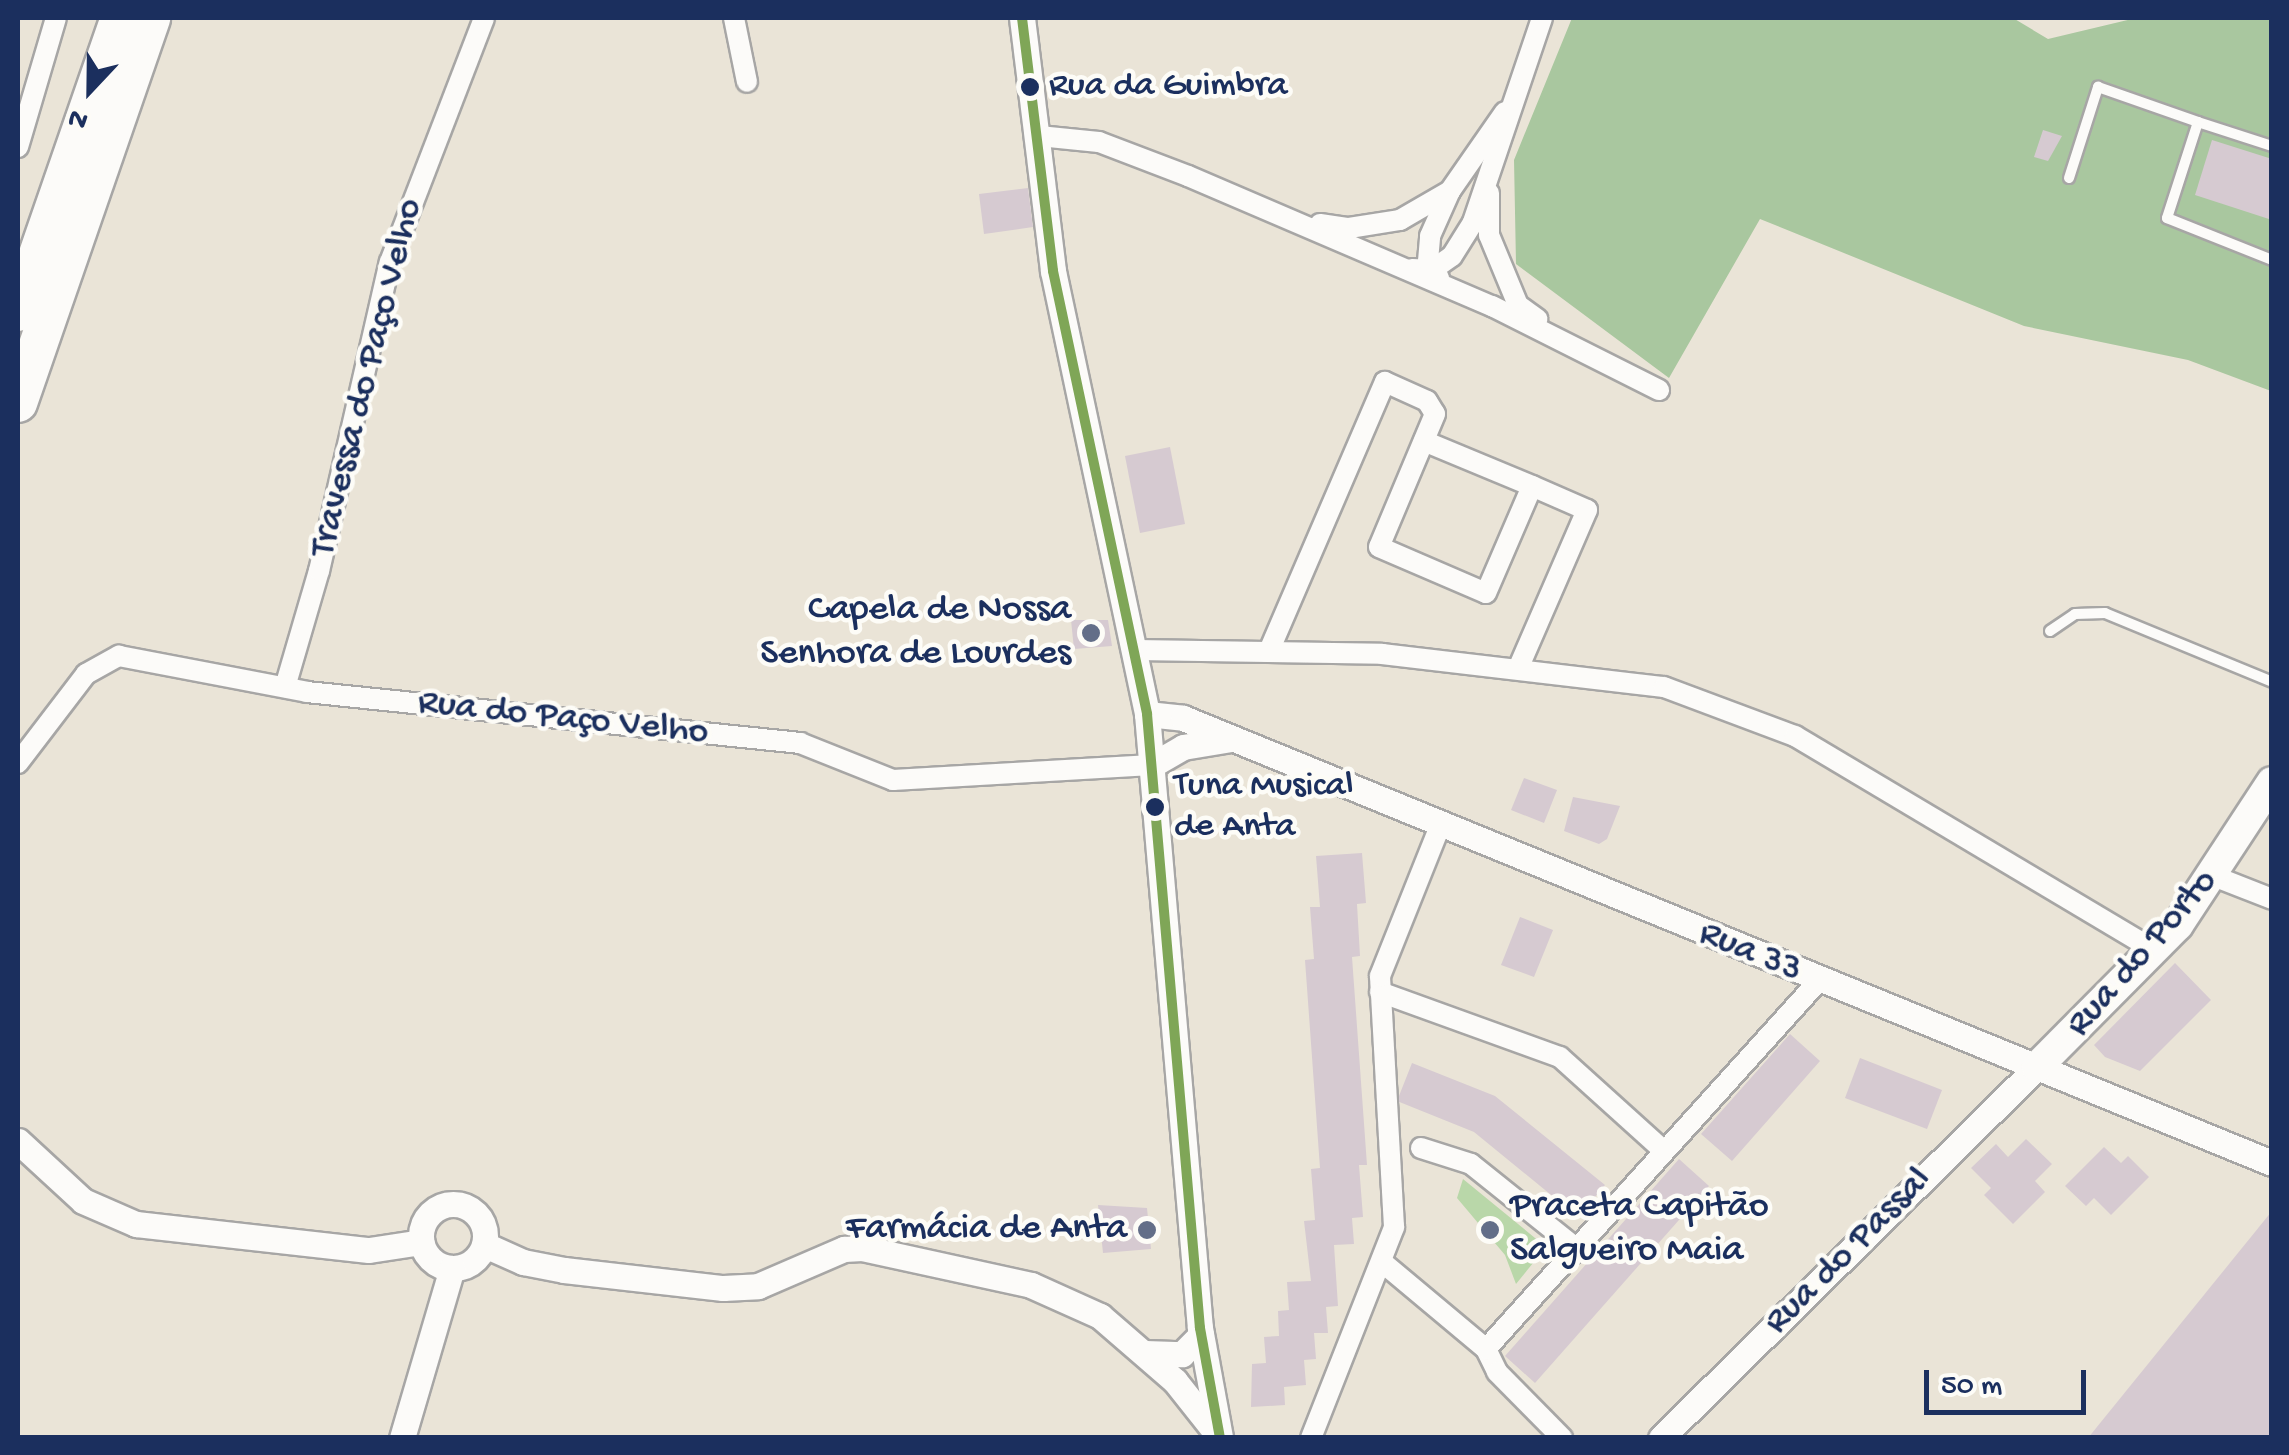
<!DOCTYPE html>
<meta charset="utf-8">
<style>
body{margin:0}
#map{position:relative;width:2289px;height:1455px;overflow:hidden;background:#eae4d7;font-family:"Gochi Hand",sans-serif}
div>[style]{position:absolute}
[style*='--x']{left:calc(var(--x)*1px);top:calc(var(--y)*1px);width:calc(var(--w)*1px);rotate:calc(var(--a)*1deg)}
.green>*{inset:0;background:#b9d7a9}
.forest>*{inset:0;background:#a9c79f}
.building>*{inset:0;background:#d6cad1}
.roads{filter:drop-shadow(2px 0 #a7a6a5) drop-shadow(-2px 0 #a7a6a5) drop-shadow(0 2px #a7a6a5) drop-shadow(0 -2px #a7a6a5)}
.service>*{height:10px;margin:-5px;padding:0 5px;transform-origin:5px;border-radius:5px;background:#fcfbf9}
.minor>*{height:20px;margin:-10px;padding:0 10px;transform-origin:10px;border-radius:10px;background:#fcfbf9}
.tertiary>*{height:25px;margin:-12.5px;padding:0 12.5px;transform-origin:12.5px;border-radius:12.5px;background:#fcfbf9}
.tertiary>.ring{margin:-12.5px;padding:0;box-sizing:content-box;background:none;border:25px solid #fcfbf9;border-radius:50%}
.secondary>*{height:30px;margin:-15px;padding:0 15px;transform-origin:15px;border-radius:15px;background:#fcfbf9}
.motorway>*{height:38px;margin:-19px;padding:0 19px;transform-origin:19px;border-radius:19px;background:#fcfbf9}
.bus-1>*{height:10px;margin:-5px;padding:0 5px;transform-origin:5px;border-radius:5px;background:#7fa657}
.dots>*{width:28px;height:28px;translate:-50% -50%;box-sizing:border-box;border:5px solid #fdfcf7;border-radius:50%}
span{translate:-50% -50%;white-space:nowrap;text-align:center;line-height:1.15;-webkit-text-stroke:9px #fdfcf7;paint-order:stroke}
.bus-label{font-size:36px;color:#1b2f5e}
.left{translate:0 -50%;text-align:left}
.street-label{font-size:38px;color:#1b2f5e}
.poi-label{font-size:38px;color:#1b2f5e}
.right{translate:-100% -50%;text-align:right}
.frame{position:absolute;inset:0;border:20px solid #1b2f5e;pointer-events:none}
.north{position:absolute;left:40px;top:40px;width:100px;height:100px;-webkit-text-stroke:8px #fdfcf7;paint-order:stroke;rotate:202deg;font-size:28px;font-weight:700;line-height:40px;text-align:center;color:#1b2f5e}
.north::after{content:'';display:block;margin:auto;width:35px;height:45px;background:#1b2f5e;clip-path:polygon(50% 0,100% 100%,50% 72%,0 100%)}
.scale{position:absolute;left:1924px;top:1370px;width:162px;height:45px;box-sizing:border-box;border:5px solid #1b2f5e;border-top:0;padding-left:12px;font-size:30px;line-height:35px;white-space:nowrap;color:#1b2f5e;-webkit-text-stroke:8px #fdfcf7;paint-order:stroke}
</style>
<div id="map">
<div class="green">
<div style="clip-path:polygon(1463px 1179px,1546px 1247px,1516px 1284px,1505px 1255px,1457px 1198px)"></div>
</div>
<div class="forest">
<div style="clip-path:polygon(1572px 18px,2013px 18px,2048px 39px,2136px 18px,2271px 18px,2271px 391px,2188px 360px,2024px 326px,1760px 219px,1669px 378px,1516px 264px,1514px 160px)"></div>
</div>
<div class="building">
<div style="clip-path:polygon(2043px 130px,2062px 136px,2048px 161px,2034px 157px)"></div>
<div style="clip-path:polygon(2212px 140px,2272px 159px,2272px 220px,2195px 195px)"></div>
<div style="clip-path:polygon(1028px 188px,1033px 227px,984px 234px,979px 194px)"></div>
<div style="clip-path:polygon(1170px 447px,1185px 524px,1140px 533px,1125px 456px)"></div>
<div style="clip-path:polygon(1071px 620px,1108px 620px,1112px 646px,1074px 649px)"></div>
<div style="clip-path:polygon(1524px 778px,1557px 790px,1544px 823px,1511px 810px)"></div>
<div style="clip-path:polygon(1573px 797px,1620px 806px,1607px 839px,1599px 844px,1564px 831px)"></div>
<div style="clip-path:polygon(1362px 853px,1366px 903px,1357px 904px,1360px 956px,1352px 957px,1367px 1165px,1359px 1165px,1363px 1217px,1352px 1218px,1354px 1244px,1334px 1245px,1338px 1306px,1326px 1307px,1328px 1333px,1314px 1333px,1316px 1359px,1304px 1360px,1306px 1385px,1284px 1387px,1285px 1405px,1251px 1407px,1252px 1364px,1266px 1363px,1264px 1337px,1279px 1336px,1278px 1311px,1289px 1310px,1287px 1282px,1311px 1281px,1304px 1221px,1315px 1220px,1311px 1169px,1320px 1168px,1305px 960px,1314px 959px,1310px 907px,1320px 907px,1316px 856px)"></div>
<div style="clip-path:polygon(1520px 917px,1553px 930px,1534px 977px,1501px 965px)"></div>
<div style="clip-path:polygon(2175px 963px,2211px 1000px,2140px 1071px,2105px 1057px,2094px 1045px)"></div>
<div style="clip-path:polygon(1790px 1034px,1820px 1061px,1732px 1161px,1701px 1134px)"></div>
<div style="clip-path:polygon(1860px 1058px,1942px 1090px,1927px 1129px,1845px 1098px)"></div>
<div style="clip-path:polygon(1412px 1063px,1495px 1096px,1605px 1185px,1578px 1217px,1474px 1132px,1397px 1101px)"></div>
<div style="clip-path:polygon(2026px 1139px,2052px 1164px,2035px 1181px,2045px 1192px,2013px 1224px,1984px 1195px,1991px 1188px,1971px 1168px,1996px 1144px,2008px 1157px)"></div>
<div style="clip-path:polygon(2104px 1147px,2121px 1163px,2128px 1156px,2149px 1177px,2111px 1215px,2094px 1198px,2086px 1206px,2065px 1186px)"></div>
<div style="clip-path:polygon(1679px 1159px,1709px 1186px,1535px 1383px,1505px 1356px)"></div>
<div style="clip-path:polygon(1098px 1205px,1147px 1208px,1151px 1249px,1103px 1253px)"></div>
<div style="clip-path:polygon(2272px 1211px,2272px 1438px,2088px 1438px)"></div>
</div>
<div class="roads">
<div class="service">
<div style="--x:2272;--y:146;--w:78;--a:-162"></div>
<div style="--x:2198;--y:122;--w:101;--a:107.9"></div>
<div style="--x:2167;--y:218;--w:113;--a:21.8"></div>
<div style="--x:2069;--y:178;--w:96;--a:-72.3"></div>
<div style="--x:2098;--y:87;--w:106;--a:19.3"></div>
<div style="--x:2050;--y:631;--w:30;--a:-34"></div>
<div style="--x:2075;--y:614;--w:30;--a:-2"></div>
<div style="--x:2105;--y:613;--w:181;--a:22.4"></div>
</div>
<div class="minor">
<div style="--x:734;--y:18;--w:65;--a:78.5"></div>
<div style="--x:1039;--y:136;--w:60;--a:5.7"></div>
<div style="--x:1099;--y:142;--w:95;--a:20.9"></div>
<div style="--x:1188;--y:176;--w:331;--a:23.2"></div>
<div style="--x:1492;--y:306;--w:187;--a:26.7"></div>
<div style="--x:18;--y:147;--w:134;--a:-73.6"></div>
<div style="--x:1489;--y:193;--w:42;--a:90"></div>
<div style="--x:1489;--y:235;--w:76;--a:67.5"></div>
<div style="--x:1518;--y:305;--w:24;--a:36"></div>
<div style="--x:1320;--y:224;--w:29;--a:8"></div>
<div style="--x:1349;--y:228;--w:52;--a:-8.9"></div>
<div style="--x:1400;--y:220;--w:58;--a:-30.1"></div>
<div style="--x:1412;--y:269;--w:20;--a:3"></div>
<div style="--x:1432;--y:270;--w:24;--a:-35"></div>
<div style="--x:1452;--y:256;--w:40;--a:-58"></div>
<div style="--x:1473;--y:222;--w:215;--a:-71.3"></div>
<div style="--x:1439;--y:278;--w:20;--a:-123"></div>
<div style="--x:1428;--y:261;--w:25;--a:-85"></div>
<div style="--x:1430;--y:236;--w:49;--a:-66"></div>
<div style="--x:1450;--y:191;--w:96;--a:-55.2"></div>
<div style="--x:1424;--y:441;--w:117;--a:22.6"></div>
<div style="--x:1136;--y:650;--w:246;--a:0.9"></div>
<div style="--x:1382;--y:654;--w:284;--a:6.7"></div>
<div style="--x:1664;--y:687;--w:140;--a:20.5"></div>
<div style="--x:1795;--y:736;--w:417;--a:30.8"></div>
<div style="--x:1269;--y:651;--w:293;--a:-66.7"></div>
<div style="--x:1385;--y:382;--w:46;--a:24.3"></div>
<div style="--x:1427;--y:401;--w:15;--a:58"></div>
<div style="--x:1435;--y:414;--w:144;--a:112.8"></div>
<div style="--x:1379;--y:547;--w:116;--a:23.3"></div>
<div style="--x:1486;--y:593;--w:116;--a:-66.7"></div>
<div style="--x:1532;--y:486;--w:60;--a:23.6"></div>
<div style="--x:1587;--y:510;--w:173;--a:113.5"></div>
<div style="--x:285;--y:687;--w:121;--a:-73.7"></div>
<div style="--x:319;--y:571;--w:317;--a:-77.1"></div>
<div style="--x:390;--y:262;--w:261;--a:-68.9"></div>
<div style="--x:18;--y:763;--w:112;--a:-52.6"></div>
<div style="--x:86;--y:674;--w:38;--a:-29"></div>
<div style="--x:119;--y:656;--w:191;--a:10.8"></div>
<div style="--x:307;--y:692;--w:496;--a:5.9"></div>
<div style="--x:800;--y:743;--w:100;--a:21.7"></div>
<div style="--x:893;--y:780;--w:259;--a:-3.3"></div>
<div style="--x:2216;--y:877;--w:60;--a:21.4"></div>
<div style="--x:1380;--y:992;--w:191;--a:19.9"></div>
<div style="--x:1560;--y:1057;--w:139;--a:42.1"></div>
<div style="--x:1421;--y:1148;--w:52;--a:17.7"></div>
<div style="--x:1471;--y:1164;--w:134;--a:38.7"></div>
<div style="--x:1382;--y:1262;--w:136;--a:39.9"></div>
<div style="--x:1486;--y:1349;--w:25;--a:64"></div>
<div style="--x:1497;--y:1372;--w:93;--a:45.4"></div>
<div style="--x:1486;--y:1349;--w:496;--a:-47.9"></div>
<div style="--x:1311;--y:1438;--w:227;--a:-68.5"></div>
<div style="--x:1394;--y:1227;--w:251;--a:-93.2"></div>
<div style="--x:1380;--y:976;--w:162;--a:-68.2"></div>
</div>
<div class="tertiary">
<div style="--x:1022;--y:18;--w:255;--a:83"></div>
<div style="--x:1053;--y:271;--w:453;--a:78"></div>
<div style="--x:1147;--y:714;--w:616;--a:85.07"></div>
<div style="--x:1200;--y:1328;--w:111;--a:79.6"></div>
<div style="--x:1147;--y:714;--w:36;--a:6"></div>
<div style="--x:1183;--y:718;--w:1176;--a:22.23"></div>
<div style="--x:1152;--y:765;--w:36;--a:-30"></div>
<div style="--x:1183;--y:747;--w:49;--a:-9.5"></div>
<div style="--x:18;--y:1141;--w:88;--a:42.7"></div>
<div style="--x:83;--y:1201;--w:58;--a:23.5"></div>
<div style="--x:136;--y:1224;--w:234;--a:6.4"></div>
<div style="--x:369;--y:1250;--w:53;--a:-8.7"></div>
<div class="ring" style="left:421px;top:1204px;width:39px;height:39px"></div>
<div style="--x:485;--y:1245;--w:42;--a:24.1"></div>
<div style="--x:523;--y:1262;--w:42;--a:11"></div>
<div style="--x:564;--y:1270;--w:160;--a:6.5"></div>
<div style="--x:723;--y:1288;--w:35;--a:-3"></div>
<div style="--x:758;--y:1286;--w:94;--a:-23.3"></div>
<div style="--x:844;--y:1249;--w:18;--a:-3"></div>
<div style="--x:862;--y:1248;--w:173;--a:12.3"></div>
<div style="--x:1031;--y:1285;--w:76;--a:24.2"></div>
<div style="--x:1100;--y:1316;--w:99;--a:40.9"></div>
<div style="--x:1175;--y:1381;--w:68;--a:51.6"></div>
<div style="--x:1145;--y:1353;--w:37;--a:2"></div>
<div style="--x:1182;--y:1354;--w:27;--a:-45"></div>
<div style="--x:402;--y:1438;--w:177;--a:-73.6"></div>
<div style="--x:1661;--y:1438;--w:528;--a:-44.62"></div>
</div>
<div class="secondary">
<div style="--x:2037;--y:1067;--w:200;--a:-45.2"></div>
<div style="--x:2178;--y:925;--w:171;--a:-56.7"></div>
</div>
<div class="motorway">
<div style="--x:18;--y:312;--w:311;--a:-70.9"></div>
<div style="--x:18;--y:403;--w:407;--a:-70.9"></div>
</div>
</div>
<div class="bus-1">
<div style="--x:1022;--y:18;--w:255;--a:83"></div>
<div style="--x:1053;--y:271;--w:453;--a:78"></div>
<div style="--x:1147;--y:714;--w:616;--a:85.07"></div>
<div style="--x:1200;--y:1328;--w:112;--a:79.7"></div>
</div>
<div class="dots">
<div style="left:1030px;top:87px;background:#1b2f5e"></div>
<div style="left:1091px;top:633px;background:#636e88"></div>
<div style="left:1155px;top:807px;background:#1b2f5e"></div>
<div style="left:1147px;top:1230px;background:#636e88"></div>
<div style="left:1490px;top:1230px;background:#636e88"></div>
</div>
<div class="bus-label">
<span class="left" style="left:1049px;top:87px">Rua da Guimbra</span>
<span class="left" style="left:1174px;top:807px">Tuna Musical<br>de Anta</span>
</div>
<div class="street-label">
<span style="left:368px;top:378px;rotate:-76deg">Travessa do Paço Velho</span>
<span style="left:563px;top:719px;rotate:6deg">Rua do Paço Velho</span>
<span style="left:1750px;top:953px;rotate:22deg">Rua 33</span>
<span style="left:2143px;top:954px;rotate:-49deg">Rua do Porto</span>
<span style="left:1849px;top:1252px;rotate:-45deg">Rua do Passal</span>
</div>
<div class="poi-label">
<span class="right" style="left:1071px;top:633px">Capela de Nossa<br>Senhora de Lourdes</span>
<span class="left" style="left:1510px;top:1230px">Praceta Capitão<br>Salgueiro Maia</span>
<span class="right" style="left:1127px;top:1230px">Farmácia de Anta</span>
</div>
<div class="frame"></div>
<div class="north">N</div>
<div class="scale">50 m</div>
</div>
